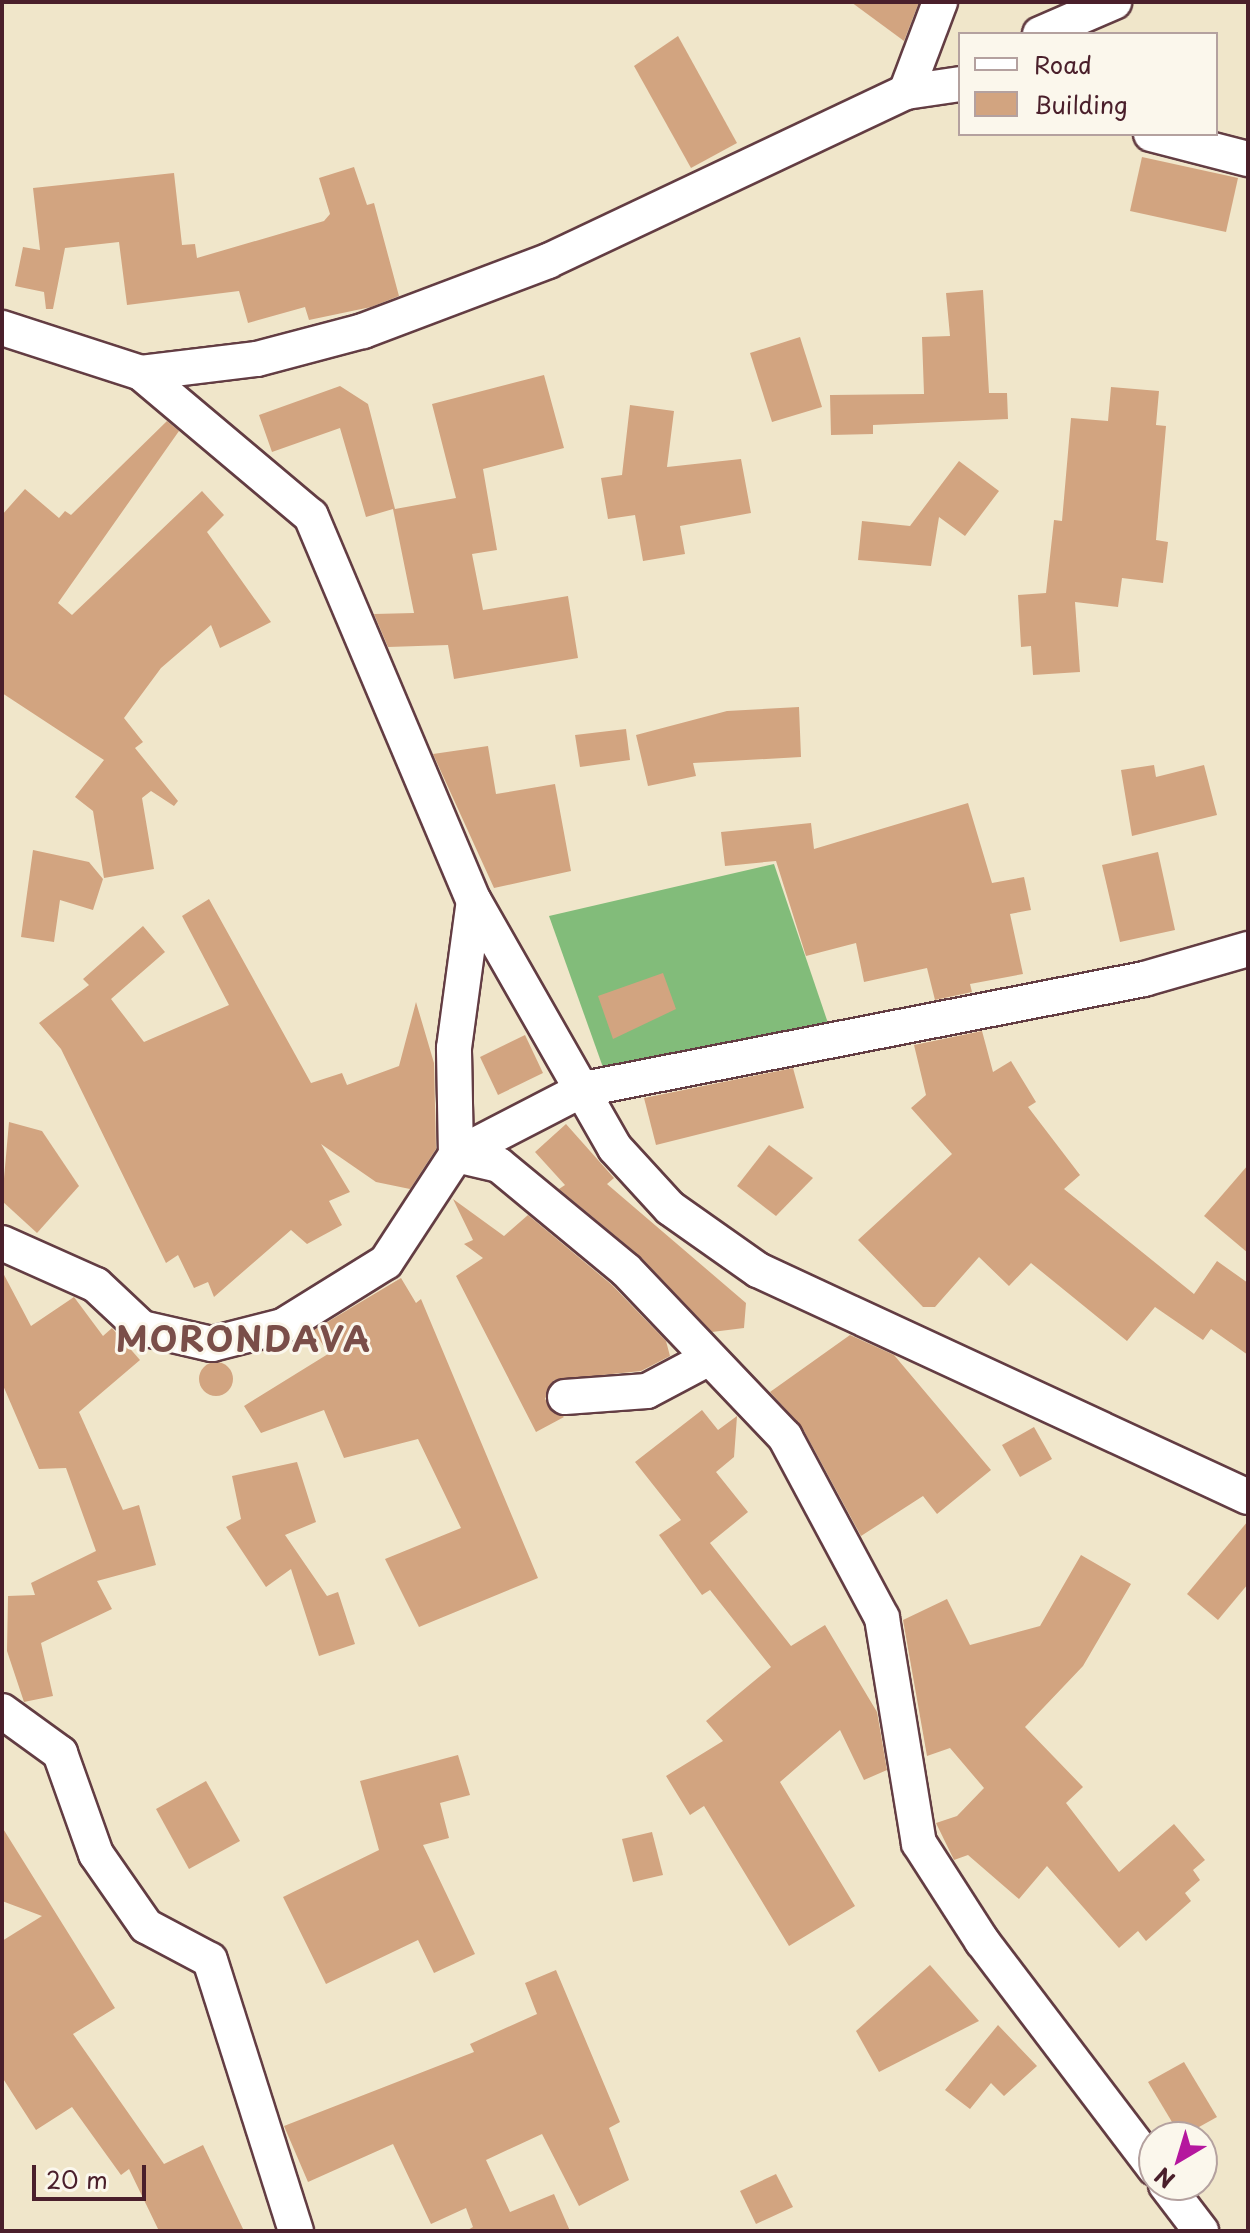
<!DOCTYPE html>
<style>
body{margin:0}
#map{position:relative;width:1250px;height:2233px;overflow:hidden;background:#f0e6ca;font-family:"Playpen Sans",sans-serif}
div>[style]{position:absolute}
[style*='--x']{left:calc(var(--x)*1px);top:calc(var(--y)*1px);width:calc(var(--w)*1px);rotate:calc(var(--a)*1deg)}
.forest>*{inset:0;background:#82bc7a}
.building>*{inset:0;background:#d2a480}
.round{border-radius:50%}
.roads{filter:drop-shadow(2px 0 #633d43) drop-shadow(-2px 0 #633d43) drop-shadow(0 2px #633d43) drop-shadow(0 -2px #633d43)}
.street>*{height:34px;margin:-17px;padding:0 17px;transform-origin:17px;border-radius:17px;background:#fff}
span{translate:-50% -50%;white-space:nowrap;text-align:center;line-height:1.15;-webkit-text-stroke:6px #fbf7ec;paint-order:stroke}
.district-label{font-size:34px;color:#7a4e49;font-weight:700;letter-spacing:2px}
.frame{position:absolute;inset:0;border:4px solid #4a1f2b;pointer-events:none}
.legend{position:absolute;left:958px;top:32px;width:260px;height:104px;box-sizing:border-box;background:#fbf7ec;border:2px solid #b4a19f;margin:0;padding:10px 14px;list-style:none;font-size:24px;color:#4a1f2b}
.legend li{display:flex;align-items:center;gap:16px;height:40px}
.legend b{width:40px;border:2px solid #b4a19f}
.north{position:absolute;left:1138px;top:2121px;width:80px;height:80px;box-sizing:border-box;background:#fbf7ec;border:2px solid #b4a19f;border-radius:50%;rotate:218deg;font-size:22px;font-weight:700;line-height:32px;text-align:center;color:#4a1f2b}
.north::after{content:'';display:block;margin:auto;width:28px;height:36px;background:#b5179e;clip-path:polygon(50% 0,100% 100%,50% 72%,0 100%)}
.scale{position:absolute;left:32px;top:2165px;width:114px;height:36px;box-sizing:border-box;border:4px solid #4a1f2b;border-top:0;padding-left:10px;font-size:24px;line-height:28px;white-space:nowrap;color:#4a1f2b;-webkit-text-stroke:6px #fbf7ec;paint-order:stroke}
</style>
<div id="map">
<div class="forest">
<div style="clip-path:polygon(774px 864px,830px 1029px,605px 1073px,549px 916px)"></div>
</div>
<div class="building">
<div style="clip-path:polygon(851px 2px,919px 2px,904px 41px)"></div>
<div style="clip-path:polygon(678px 36px,737px 143px,691px 168px,634px 66px)"></div>
<div style="clip-path:polygon(1142px 157px,1238px 178px,1226px 232px,1130px 211px)"></div>
<div style="clip-path:polygon(354px 167px,367px 205px,374px 203px,399px 296px,371px 307px,309px 320px,305px 307px,248px 323px,239px 291px,127px 305px,119px 242px,65px 248px,53px 309px,46px 309px,44px 292px,15px 286px,23px 247px,40px 250px,33px 188px,174px 173px,182px 245px,195px 244px,197px 258px,324px 221px,330px 214px,319px 178px)"></div>
<div style="clip-path:polygon(983px 290px,989px 393px,1007px 393px,1008px 419px,873px 425px,873px 434px,831px 435px,830px 395px,924px 394px,922px 337px,950px 336px,946px 293px)"></div>
<div style="clip-path:polygon(800px 337px,822px 407px,772px 422px,750px 353px)"></div>
<div style="clip-path:polygon(544px 375px,564px 448px,483px 469px,497px 550px,472px 554px,483px 610px,568px 596px,578px 658px,454px 679px,448px 645px,388px 647px,374px 614px,414px 613px,393px 509px,366px 517px,340px 428px,272px 452px,259px 415px,340px 386px,368px 404px,395px 509px,456px 498px,432px 404px)"></div>
<div style="clip-path:polygon(1111px 387px,1159px 391px,1156px 425px,1166px 426px,1156px 540px,1168px 542px,1163px 583px,1122px 578px,1118px 607px,1075px 602px,1080px 672px,1033px 675px,1031px 646px,1021px 647px,1018px 595px,1046px 593px,1054px 520px,1062px 521px,1071px 418px,1108px 421px)"></div>
<div style="clip-path:polygon(630px 405px,674px 411px,667px 467px,741px 459px,751px 513px,680px 526px,685px 554px,643px 561px,635px 515px,608px 519px,601px 478px,622px 475px)"></div>
<div style="clip-path:polygon(167px 421px,179px 431px,58px 603px,72px 615px,202px 491px,224px 515px,207px 532px,271px 622px,220px 648px,211px 625px,161px 668px,124px 718px,143px 742px,135px 748px,178px 801px,174px 806px,151px 791px,142px 798px,154px 869px,104px 878px,93px 811px,75px 797px,104px 760px,2px 693px,2px 515px,25px 489px,59px 518px,65px 511px,71px 515px)"></div>
<div style="clip-path:polygon(959px 461px,999px 491px,965px 536px,939px 517px,931px 566px,858px 560px,862px 521px,910px 526px)"></div>
<div style="clip-path:polygon(799px 707px,801px 757px,693px 763px,696px 776px,648px 786px,636px 735px,727px 711px)"></div>
<div style="clip-path:polygon(626px 729px,630px 760px,580px 767px,575px 735px)"></div>
<div style="clip-path:polygon(488px 746px,496px 794px,555px 784px,571px 871px,494px 888px,433px 754px)"></div>
<div style="clip-path:polygon(1154px 765px,1156px 777px,1204px 765px,1217px 815px,1132px 836px,1121px 770px)"></div>
<div style="clip-path:polygon(968px 803px,992px 883px,1024px 877px,1031px 910px,1010px 914px,1023px 974px,970px 984px,972px 992px,935px 1000px,927px 968px,864px 982px,856px 943px,806px 956px,776px 861px,725px 866px,721px 832px,811px 823px,814px 849px)"></div>
<div style="clip-path:polygon(33px 850px,89px 862px,103px 879px,93px 910px,60px 900px,54px 942px,21px 937px)"></div>
<div style="clip-path:polygon(1158px 852px,1175px 930px,1120px 942px,1102px 865px)"></div>
<div style="clip-path:polygon(209px 899px,311px 1083px,342px 1073px,347px 1085px,399px 1066px,416px 1002px,434px 1063px,436px 1149px,410px 1189px,376px 1182px,321px 1144px,350px 1192px,329px 1201px,342px 1225px,307px 1244px,291px 1230px,214px 1297px,208px 1282px,194px 1288px,178px 1255px,166px 1263px,61px 1049px,39px 1023px,89px 985px,83px 979px,143px 926px,165px 952px,111px 999px,144px 1042px,229px 1005px,182px 916px)"></div>
<div style="clip-path:polygon(663px 973px,676px 1009px,613px 1039px,598px 996px)"></div>
<div style="clip-path:polygon(982px 1031px,993px 1072px,1011px 1061px,1036px 1102px,1028px 1107px,1080px 1175px,1064px 1189px,1194px 1294px,1217px 1261px,1248px 1283px,1248px 1355px,1211px 1329px,1203px 1340px,1155px 1307px,1127px 1341px,1031px 1263px,1009px 1286px,979px 1257px,935px 1307px,923px 1307px,858px 1240px,952px 1154px,911px 1108px,926px 1095px,914px 1045px)"></div>
<div style="clip-path:polygon(525px 1035px,543px 1073px,498px 1095px,480px 1057px)"></div>
<div style="clip-path:polygon(793px 1068px,804px 1108px,656px 1145px,644px 1098px)"></div>
<div style="clip-path:polygon(9px 1122px,42px 1131px,79px 1186px,37px 1233px,2px 1201px)"></div>
<div style="clip-path:polygon(566px 1124px,614px 1178px,607px 1184px,746px 1303px,744px 1328px,712px 1332px,640px 1256px,559px 1189px,565px 1185px,535px 1152px)"></div>
<div style="clip-path:polygon(769px 1145px,813px 1178px,776px 1216px,737px 1186px)"></div>
<div style="clip-path:polygon(1248px 1165px,1248px 1253px,1204px 1216px)"></div>
<div style="clip-path:polygon(453px 1199px,504px 1236px,528px 1215px,612px 1285px,666px 1341px,670px 1356px,641px 1371px,554px 1380px,545px 1399px,564px 1417px,536px 1432px,456px 1276px,483px 1258px,464px 1244px,473px 1240px)"></div>
<div style="clip-path:polygon(2px 1271px,31px 1326px,74px 1297px,103px 1336px,112px 1328px,140px 1360px,79px 1412px,123px 1510px,139px 1505px,156px 1565px,97px 1581px,112px 1609px,41px 1643px,53px 1696px,24px 1702px,7px 1651px,8px 1596px,35px 1595px,31px 1583px,96px 1551px,66px 1468px,39px 1469px,2px 1383px)"></div>
<div style="clip-path:polygon(401px 1278px,416px 1303px,421px 1299px,538px 1578px,419px 1627px,385px 1559px,461px 1528px,418px 1439px,344px 1458px,324px 1410px,261px 1433px,244px 1406px,328px 1354px,314px 1330px)"></div>
<div style="clip-path:polygon(850px 1335px,894px 1355px,991px 1470px,937px 1514px,923px 1496px,861px 1536px,802px 1427px,770px 1392px)"></div>
<div class="round" style="left:199px;top:1362px;width:34px;height:34px"></div>
<div style="clip-path:polygon(702px 1410px,718px 1430px,737px 1416px,734px 1457px,716px 1472px,748px 1512px,710px 1543px,791px 1646px,825px 1625px,877px 1712px,887px 1770px,864px 1780px,840px 1730px,780px 1782px,855px 1906px,789px 1946px,704px 1806px,690px 1815px,666px 1776px,723px 1741px,706px 1721px,771px 1667px,710px 1590px,702px 1595px,659px 1535px,681px 1520px,635px 1462px)"></div>
<div style="clip-path:polygon(1034px 1427px,1052px 1459px,1020px 1477px,1002px 1445px)"></div>
<div style="clip-path:polygon(297px 1462px,316px 1522px,285px 1535px,327px 1596px,338px 1592px,355px 1644px,319px 1656px,291px 1569px,266px 1587px,226px 1527px,241px 1519px,232px 1476px)"></div>
<div style="clip-path:polygon(1248px 1521px,1248px 1584px,1218px 1620px,1187px 1594px)"></div>
<div style="clip-path:polygon(1081px 1555px,1131px 1584px,1083px 1666px,1025px 1727px,1083px 1787px,1066px 1803px,1119px 1872px,1174px 1824px,1205px 1860px,1193px 1870px,1200px 1880px,1185px 1893px,1191px 1901px,1146px 1941px,1138px 1931px,1119px 1948px,1047px 1866px,1019px 1899px,968px 1855px,954px 1860px,936px 1823px,957px 1816px,984px 1788px,950px 1748px,927px 1756px,903px 1620px,947px 1599px,970px 1645px,1040px 1626px)"></div>
<div style="clip-path:polygon(458px 1755px,470px 1795px,440px 1803px,449px 1838px,423px 1845px,475px 1954px,434px 1973px,418px 1940px,326px 1984px,283px 1897px,379px 1850px,360px 1781px)"></div>
<div style="clip-path:polygon(206px 1781px,240px 1841px,189px 1869px,156px 1809px)"></div>
<div style="clip-path:polygon(2px 1827px,115px 2008px,73px 2034px,164px 2164px,203px 2145px,244px 2231px,159px 2231px,129px 2169px,121px 2175px,72px 2107px,36px 2130px,2px 2077px,2px 1941px,42px 1916px,2px 1901px)"></div>
<div style="clip-path:polygon(652px 1832px,663px 1875px,633px 1882px,622px 1839px)"></div>
<div style="clip-path:polygon(930px 1965px,979px 2021px,879px 2072px,856px 2031px)"></div>
<div style="clip-path:polygon(556px 1970px,620px 2122px,609px 2128px,629px 2180px,579px 2206px,542px 2134px,486px 2160px,510px 2212px,554px 2194px,570px 2231px,466px 2231px,473px 2227px,466px 2208px,431px 2224px,393px 2144px,308px 2182px,284px 2126px,474px 2052px,470px 2044px,537px 2014px,525px 1983px)"></div>
<div style="clip-path:polygon(998px 2025px,1037px 2066px,1004px 2096px,991px 2083px,970px 2109px,945px 2090px)"></div>
<div style="clip-path:polygon(1184px 2062px,1217px 2117px,1181px 2137px,1148px 2082px)"></div>
<div style="clip-path:polygon(776px 2174px,793px 2207px,756px 2224px,740px 2191px)"></div>
</div>
<div class="roads">
<div class="street">
<div style="--x:1040;--y:34;--w:81;--a:-23.4"></div>
<div style="--x:906;--y:92;--w:96;--a:-69.3"></div>
<div style="--x:1151;--y:134;--w:100;--a:14.5"></div>
<div style="--x:2;--y:328;--w:146;--a:17.9"></div>
<div style="--x:141;--y:373;--w:222;--a:40.1"></div>
<div style="--x:311;--y:516;--w:418;--a:67.1"></div>
<div style="--x:474;--y:901;--w:284;--a:60.3"></div>
<div style="--x:615;--y:1148;--w:81;--a:47.5"></div>
<div style="--x:670;--y:1208;--w:108;--a:35.2"></div>
<div style="--x:758;--y:1270;--w:540;--a:24.86"></div>
<div style="--x:141;--y:373;--w:117;--a:-6.9"></div>
<div style="--x:257;--y:359;--w:110;--a:-14.8"></div>
<div style="--x:363;--y:331;--w:198;--a:-20.7"></div>
<div style="--x:548;--y:261;--w:396;--a:-25.3"></div>
<div style="--x:906;--y:92;--w:55;--a:-8.4"></div>
<div style="--x:456;--y:1155;--w:44;--a:13.1"></div>
<div style="--x:499;--y:1165;--w:165;--a:39.6"></div>
<div style="--x:626;--y:1270;--w:231;--a:46.4"></div>
<div style="--x:785;--y:1437;--w:205;--a:61.8"></div>
<div style="--x:882;--y:1618;--w:228;--a:80.7"></div>
<div style="--x:919;--y:1843;--w:117;--a:57.3"></div>
<div style="--x:982;--y:1941;--w:285;--a:52.8"></div>
<div style="--x:456;--y:1155;--w:107;--a:-91.1"></div>
<div style="--x:454;--y:1048;--w:148;--a:-82.3"></div>
<div style="--x:2;--y:1243;--w:103;--a:24.1"></div>
<div style="--x:96;--y:1285;--w:63;--a:43.1"></div>
<div style="--x:142;--y:1328;--w:72;--a:12.9"></div>
<div style="--x:212;--y:1344;--w:73;--a:-14.2"></div>
<div style="--x:283;--y:1326;--w:121;--a:-31.9"></div>
<div style="--x:386;--y:1262;--w:128;--a:-56.8"></div>
<div style="--x:456;--y:1155;--w:144;--a:-27.3"></div>
<div style="--x:584;--y:1089;--w:571;--a:-11.11"></div>
<div style="--x:1144;--y:979;--w:108;--a:-16.1"></div>
<div style="--x:565;--y:1397;--w:82;--a:-4.2"></div>
<div style="--x:647;--y:1391;--w:70;--a:-28"></div>
<div style="--x:2;--y:1711;--w:72;--a:35.9"></div>
<div style="--x:60;--y:1753;--w:107;--a:70.4"></div>
<div style="--x:96;--y:1854;--w:88;--a:55.2"></div>
<div style="--x:146;--y:1926;--w:72;--a:28"></div>
<div style="--x:210;--y:1960;--w:284;--a:72.4"></div>
<div style="--x:1166;--y:2185;--w:58;--a:52.7"></div>
</div>
</div>
<div class="district-label">
<span style="left:244px;top:1339px">MORONDAVA</span>
</div>
<div class="frame"></div>
<ul class="legend">
<li><b style="height:10px;background:#fff"></b>Road</li>
<li><b style="height:22px;background:#d2a480"></b>Building</li>
</ul>
<div class="north">N</div>
<div class="scale">20 m</div>
</div>
